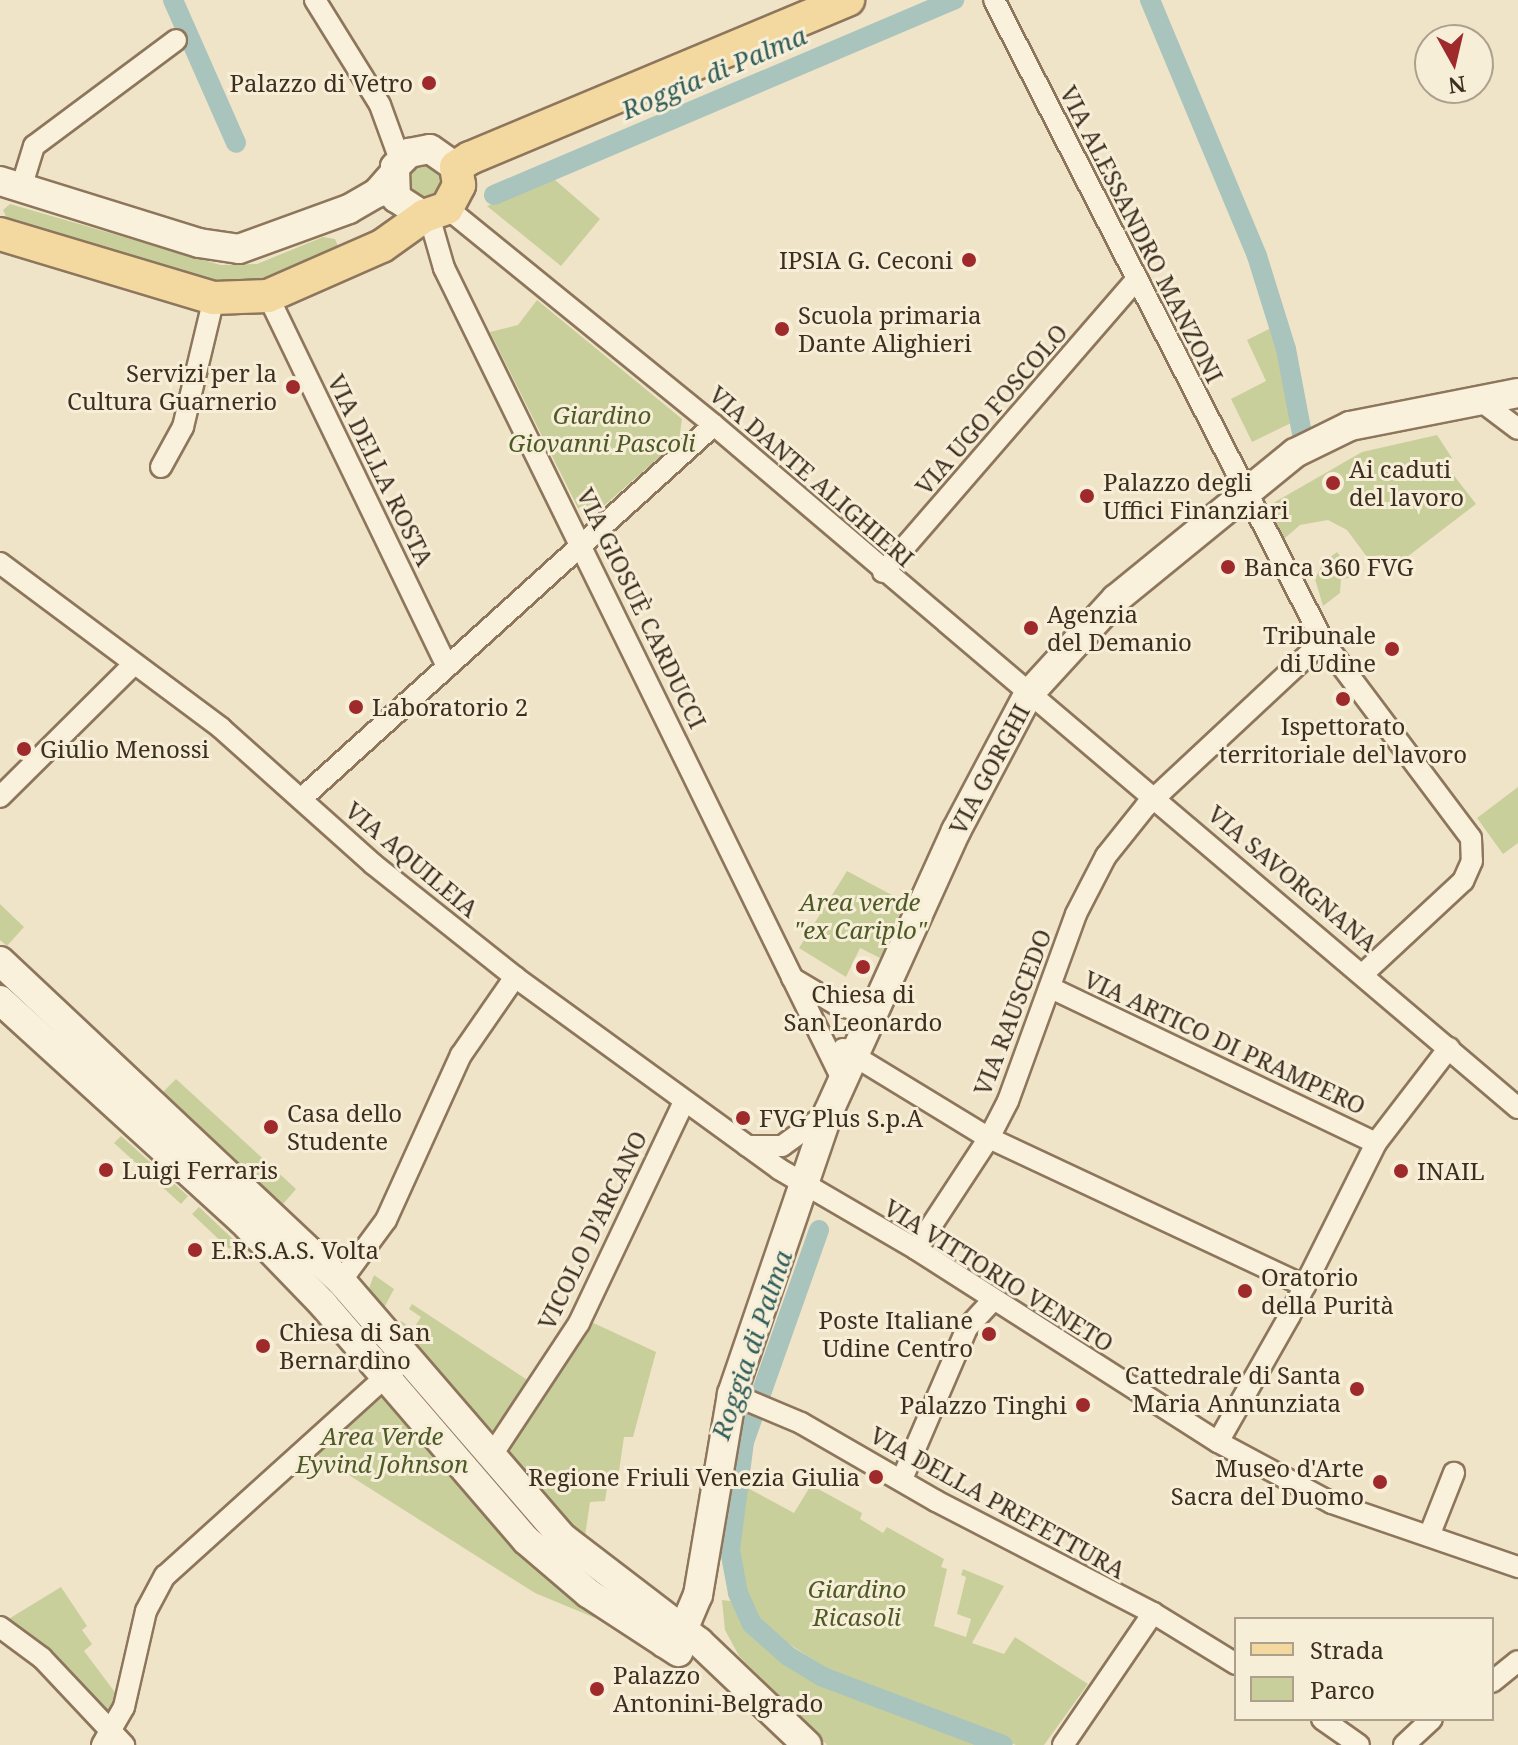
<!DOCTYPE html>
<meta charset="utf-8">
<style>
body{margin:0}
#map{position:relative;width:1518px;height:1745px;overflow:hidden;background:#f0e4c8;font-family:"Noto Serif",serif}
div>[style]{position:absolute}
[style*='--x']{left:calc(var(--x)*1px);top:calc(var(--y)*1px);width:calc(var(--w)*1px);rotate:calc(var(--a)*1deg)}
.green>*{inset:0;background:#c9cf9b}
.canal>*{height:20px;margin:-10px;padding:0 10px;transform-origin:10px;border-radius:10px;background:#a9c4bc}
.roads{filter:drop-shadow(2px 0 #8d765c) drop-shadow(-2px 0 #8d765c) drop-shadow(0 2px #8d765c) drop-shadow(0 -2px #8d765c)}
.street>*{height:20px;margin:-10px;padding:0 10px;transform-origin:10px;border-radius:10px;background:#faf1dc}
.secondary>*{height:28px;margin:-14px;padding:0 14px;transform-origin:14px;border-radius:14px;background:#faf1dc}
.primary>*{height:32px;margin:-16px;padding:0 16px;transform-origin:16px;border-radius:16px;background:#f3d9a0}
.dots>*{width:22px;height:22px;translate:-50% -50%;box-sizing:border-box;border:4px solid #f7eed8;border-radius:50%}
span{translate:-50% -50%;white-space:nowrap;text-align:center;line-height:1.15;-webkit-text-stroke:6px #f7eed8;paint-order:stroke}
.poi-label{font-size:24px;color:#3d2e20}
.right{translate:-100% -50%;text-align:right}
.left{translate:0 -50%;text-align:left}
.street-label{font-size:24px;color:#3d2e20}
.park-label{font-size:24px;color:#4d5a26;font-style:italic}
.water-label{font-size:26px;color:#2f5d5a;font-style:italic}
.legend{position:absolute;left:1234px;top:1617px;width:260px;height:104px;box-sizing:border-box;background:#f7eed8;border:2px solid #ada18e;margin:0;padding:10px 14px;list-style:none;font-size:24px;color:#3d2e20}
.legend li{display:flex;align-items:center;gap:16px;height:40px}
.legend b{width:40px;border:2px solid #ada18e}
.north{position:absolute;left:1414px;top:24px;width:80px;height:80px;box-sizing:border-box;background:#f7eed8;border:2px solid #ada18e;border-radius:50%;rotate:172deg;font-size:22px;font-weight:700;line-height:32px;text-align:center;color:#3d2e20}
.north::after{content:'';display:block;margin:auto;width:28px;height:36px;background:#9e2a2b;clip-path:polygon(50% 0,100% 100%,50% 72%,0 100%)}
</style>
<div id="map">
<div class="green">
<div style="clip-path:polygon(425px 162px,443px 172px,445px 186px,432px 202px,408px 195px,405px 176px,412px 166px)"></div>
<div style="clip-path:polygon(554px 179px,600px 219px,561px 266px,487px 206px)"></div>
<div style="clip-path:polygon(10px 204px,221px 265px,257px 264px,323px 237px,335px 239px,338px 246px,263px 281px,220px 283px,8px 221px,3px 210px)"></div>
<div style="clip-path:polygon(537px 300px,682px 419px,679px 440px,598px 511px,578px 508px,490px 332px,518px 325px)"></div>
<div style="clip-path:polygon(1271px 328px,1295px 421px,1252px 442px,1231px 399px,1266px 381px,1247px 340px)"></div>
<div style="clip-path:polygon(1437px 435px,1452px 458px,1445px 464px,1476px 504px,1394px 567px,1384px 555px,1367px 557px,1347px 530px,1328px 520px,1300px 525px,1277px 545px,1268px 511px,1275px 502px,1362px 452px)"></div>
<div style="clip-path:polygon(1337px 552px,1355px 577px,1341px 579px,1340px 593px,1323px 606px,1315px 579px,1323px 563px)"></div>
<div style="clip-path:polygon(1518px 787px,1518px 843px,1503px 854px,1477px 818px)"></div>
<div style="clip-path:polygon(847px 871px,905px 902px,880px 958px,860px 948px,846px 977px,799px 948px)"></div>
<div style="clip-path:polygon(0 904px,24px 927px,7px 946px,0 940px)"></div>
<div style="clip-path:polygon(176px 1079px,296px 1189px,283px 1204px,161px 1094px)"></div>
<div style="clip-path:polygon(121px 1136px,188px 1196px,181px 1204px,114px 1143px)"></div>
<div style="clip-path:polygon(199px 1207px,236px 1242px,229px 1249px,192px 1214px)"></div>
<div style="clip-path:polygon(374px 1275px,394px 1289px,384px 1308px,369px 1288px)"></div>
<div style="clip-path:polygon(412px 1304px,532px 1383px,491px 1439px,398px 1325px,401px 1321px,413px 1329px,421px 1317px,409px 1309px)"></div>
<div style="clip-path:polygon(587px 1320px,656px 1352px,633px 1437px,624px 1437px,619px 1471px,610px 1470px,605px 1501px,590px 1502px,584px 1543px,496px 1455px)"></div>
<div style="clip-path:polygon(389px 1392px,617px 1627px,535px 1593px,314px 1453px)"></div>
<div style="clip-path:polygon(811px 1485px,862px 1513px,860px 1519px,883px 1533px,887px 1527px,944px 1559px,941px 1567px,947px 1569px,934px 1626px,966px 1637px,971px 1619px,957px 1614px,966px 1577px,961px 1575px,963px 1569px,1004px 1586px,972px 1643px,1004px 1654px,1015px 1637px,1088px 1684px,1044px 1745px,1016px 1745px,841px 1678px,760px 1625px,744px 1597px,738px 1560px,744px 1486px,794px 1513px)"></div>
<div style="clip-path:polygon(61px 1587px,87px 1626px,82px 1630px,92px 1644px,84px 1651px,120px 1699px,109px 1723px,52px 1651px,7px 1620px)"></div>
<div style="clip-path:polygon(722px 1600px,739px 1602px,749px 1625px,797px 1668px,994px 1745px,827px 1745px,739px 1656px,725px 1630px)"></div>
</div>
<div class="canal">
<div style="--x:173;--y:0;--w:156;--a:66.2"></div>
<div style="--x:1150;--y:0;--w:277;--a:67.3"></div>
<div style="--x:1257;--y:256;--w:97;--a:72.7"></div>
<div style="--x:1286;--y:349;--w:86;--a:79.3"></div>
<div style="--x:494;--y:195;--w:500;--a:-23"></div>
<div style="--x:819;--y:1230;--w:225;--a:109.5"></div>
<div style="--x:744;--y:1442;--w:109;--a:97.4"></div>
<div style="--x:730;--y:1550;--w:44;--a:79.5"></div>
<div style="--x:738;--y:1593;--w:34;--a:66"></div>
<div style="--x:752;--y:1624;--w:48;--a:41.6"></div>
<div style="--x:788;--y:1656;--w:41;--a:31"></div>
<div style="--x:823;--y:1677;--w:192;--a:20.7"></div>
</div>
<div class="roads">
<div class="street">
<div style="--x:315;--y:0;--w:123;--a:58.2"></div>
<div style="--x:380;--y:105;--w:59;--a:70"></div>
<div style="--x:994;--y:0;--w:721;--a:62.83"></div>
<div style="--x:1323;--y:641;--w:246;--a:53.1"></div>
<div style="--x:1471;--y:838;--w:23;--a:88"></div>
<div style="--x:1472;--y:861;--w:22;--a:114"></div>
<div style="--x:1463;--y:881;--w:135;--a:137.1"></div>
<div style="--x:21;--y:188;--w:44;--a:-72.8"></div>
<div style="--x:34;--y:146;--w:177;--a:-36.7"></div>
<div style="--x:447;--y:208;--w:344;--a:39.1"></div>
<div style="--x:714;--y:425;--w:1055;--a:40.35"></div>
<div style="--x:429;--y:216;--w:54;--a:73.9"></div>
<div style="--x:444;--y:268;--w:903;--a:63.86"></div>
<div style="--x:268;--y:296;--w:411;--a:64.2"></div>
<div style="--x:1481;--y:401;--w:46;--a:37.1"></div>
<div style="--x:161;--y:467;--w:46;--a:-61.2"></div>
<div style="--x:183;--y:427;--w:133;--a:-76.5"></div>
<div style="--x:0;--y:563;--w:276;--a:36.7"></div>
<div style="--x:221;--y:728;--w:204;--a:41.8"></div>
<div style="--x:373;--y:864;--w:181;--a:38.5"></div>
<div style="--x:515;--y:977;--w:326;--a:36"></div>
<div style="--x:779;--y:1169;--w:159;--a:30.3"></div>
<div style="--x:916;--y:1249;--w:358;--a:32.6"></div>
<div style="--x:1218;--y:1442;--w:129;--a:28.2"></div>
<div style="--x:1332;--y:1503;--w:197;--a:19"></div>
<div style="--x:883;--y:572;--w:388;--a:-49.1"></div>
<div style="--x:0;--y:797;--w:189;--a:-44.8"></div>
<div style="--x:301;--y:799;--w:557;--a:-42.16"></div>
<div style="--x:792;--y:978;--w:55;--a:30.8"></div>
<div style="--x:839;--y:1006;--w:34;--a:12"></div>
<div style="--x:1051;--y:988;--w:360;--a:25.5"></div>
<div style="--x:843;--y:1049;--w:171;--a:31.4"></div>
<div style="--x:989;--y:1138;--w:349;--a:25.1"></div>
<div style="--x:747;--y:1146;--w:35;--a:0"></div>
<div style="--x:782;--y:1146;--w:57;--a:-35.7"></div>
<div style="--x:916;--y:1249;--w:133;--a:-56.7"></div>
<div style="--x:989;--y:1138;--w:42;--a:-62.8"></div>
<div style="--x:1008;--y:1101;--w:199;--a:-70"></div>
<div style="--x:1076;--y:914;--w:65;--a:-62.7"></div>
<div style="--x:1106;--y:856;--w:64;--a:-51.3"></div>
<div style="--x:1146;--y:806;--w:242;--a:-43"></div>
<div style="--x:341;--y:1281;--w:76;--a:-53.6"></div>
<div style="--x:386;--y:1220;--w:181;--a:-65.6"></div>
<div style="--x:461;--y:1055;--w:95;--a:-55.3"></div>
<div style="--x:732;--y:1394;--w:75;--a:22.8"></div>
<div style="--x:801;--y:1423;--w:156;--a:30"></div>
<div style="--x:936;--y:1501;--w:244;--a:27.3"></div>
<div style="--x:1153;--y:1613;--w:97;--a:31.6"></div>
<div style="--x:1218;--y:1442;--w:146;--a:-60.4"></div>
<div style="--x:1290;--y:1315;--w:192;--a:-63.4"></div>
<div style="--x:1376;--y:1143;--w:120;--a:-52.5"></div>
<div style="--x:490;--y:1458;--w:162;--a:-56.6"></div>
<div style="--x:579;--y:1323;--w:245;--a:-64.6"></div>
<div style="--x:902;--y:1479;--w:164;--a:-66.7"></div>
<div style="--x:967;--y:1328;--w:37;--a:-47"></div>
<div style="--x:1429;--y:1536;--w:68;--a:-68.4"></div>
<div style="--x:0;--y:1627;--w:52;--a:36.4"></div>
<div style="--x:42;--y:1658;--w:120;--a:46.7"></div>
<div style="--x:1492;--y:1682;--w:33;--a:-39"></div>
<div style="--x:1322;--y:1719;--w:45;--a:35.1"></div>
<div style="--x:102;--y:1745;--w:44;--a:-59.9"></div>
<div style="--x:124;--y:1707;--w:98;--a:-77.1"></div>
<div style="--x:146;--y:1611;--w:40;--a:-62"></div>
<div style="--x:165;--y:1576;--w:312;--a:-42.1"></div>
<div style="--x:1063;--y:1745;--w:160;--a:-55.7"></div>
<div style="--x:1404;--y:1745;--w:38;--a:-43"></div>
</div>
<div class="secondary">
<div style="--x:0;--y:181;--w:208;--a:17.3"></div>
<div style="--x:199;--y:243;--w:40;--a:8.5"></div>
<div style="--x:239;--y:249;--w:117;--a:-20"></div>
<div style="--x:349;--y:209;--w:32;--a:-30"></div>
<div style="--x:377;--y:193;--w:23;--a:-49"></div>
<div style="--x:424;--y:216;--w:33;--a:-147"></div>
<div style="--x:396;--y:198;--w:31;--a:-92"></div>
<div style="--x:395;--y:167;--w:20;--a:-45"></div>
<div style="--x:409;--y:153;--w:21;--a:-11"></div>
<div style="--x:430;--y:149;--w:32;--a:35"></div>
<div style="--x:0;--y:961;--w:468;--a:43.2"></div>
<div style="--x:341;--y:1281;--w:340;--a:49.2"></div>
<div style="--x:563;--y:1538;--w:171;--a:37.4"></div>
<div style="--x:699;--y:1642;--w:149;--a:43.6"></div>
<div style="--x:0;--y:1000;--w:327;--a:42.3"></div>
<div style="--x:242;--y:1220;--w:117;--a:46"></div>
<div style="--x:323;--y:1304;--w:311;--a:49.3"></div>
<div style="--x:526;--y:1540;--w:82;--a:40.5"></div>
<div style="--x:588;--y:1593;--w:108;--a:33.2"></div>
<div style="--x:664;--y:1643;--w:23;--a:-34"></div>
<div style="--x:683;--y:1630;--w:38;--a:-67"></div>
<div style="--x:698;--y:1595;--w:204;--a:-80.4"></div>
<div style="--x:732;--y:1394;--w:297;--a:-71.1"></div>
<div style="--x:828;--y:1113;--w:310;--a:-65.6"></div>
<div style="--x:956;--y:831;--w:154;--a:-62.1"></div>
<div style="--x:1028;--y:695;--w:130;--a:-47.5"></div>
<div style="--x:1116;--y:599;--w:231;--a:-39.2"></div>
<div style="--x:1295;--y:453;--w:61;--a:-26.1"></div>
<div style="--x:1350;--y:426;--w:171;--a:-11.1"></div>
</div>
<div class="primary">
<div style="--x:0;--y:234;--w:223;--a:16.7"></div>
<div style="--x:214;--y:298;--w:54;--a:-2.1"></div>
<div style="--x:268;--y:296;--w:124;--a:-23.7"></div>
<div style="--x:382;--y:246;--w:52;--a:-35.5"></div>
<div style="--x:424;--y:216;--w:24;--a:-19"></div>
<div style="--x:447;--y:208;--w:26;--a:-62"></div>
<div style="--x:459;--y:185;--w:18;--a:-99"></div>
<div style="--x:456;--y:167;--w:17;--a:-33"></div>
<div style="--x:470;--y:158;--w:410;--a:-22.7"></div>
</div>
</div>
<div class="dots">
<div style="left:429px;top:83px;background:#9e2a2b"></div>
<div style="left:969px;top:260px;background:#9e2a2b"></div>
<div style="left:782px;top:329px;background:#9e2a2b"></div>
<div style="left:293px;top:387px;background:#9e2a2b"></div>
<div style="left:1333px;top:483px;background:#9e2a2b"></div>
<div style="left:1087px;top:496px;background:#9e2a2b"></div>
<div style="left:1228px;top:567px;background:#9e2a2b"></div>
<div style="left:1031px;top:628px;background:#9e2a2b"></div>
<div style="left:1392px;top:649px;background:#9e2a2b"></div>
<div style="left:1343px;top:699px;background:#9e2a2b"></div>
<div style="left:356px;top:707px;background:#9e2a2b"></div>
<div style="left:24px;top:749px;background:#9e2a2b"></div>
<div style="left:863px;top:967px;background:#9e2a2b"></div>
<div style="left:743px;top:1118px;background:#9e2a2b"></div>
<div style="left:271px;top:1127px;background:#9e2a2b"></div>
<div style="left:106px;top:1170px;background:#9e2a2b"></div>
<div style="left:1401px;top:1171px;background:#9e2a2b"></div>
<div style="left:195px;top:1250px;background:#9e2a2b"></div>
<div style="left:1245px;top:1291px;background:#9e2a2b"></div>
<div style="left:989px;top:1334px;background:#9e2a2b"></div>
<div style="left:263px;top:1346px;background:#9e2a2b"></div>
<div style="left:1357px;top:1389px;background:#9e2a2b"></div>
<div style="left:1083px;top:1405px;background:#9e2a2b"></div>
<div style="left:876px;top:1477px;background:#9e2a2b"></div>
<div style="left:1380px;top:1482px;background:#9e2a2b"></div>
<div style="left:597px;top:1689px;background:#9e2a2b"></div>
</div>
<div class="poi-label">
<span class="right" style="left:413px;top:83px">Palazzo di Vetro</span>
<span class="right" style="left:953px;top:260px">IPSIA G. Ceconi</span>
<span class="left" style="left:798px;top:329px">Scuola primaria<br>Dante Alighieri</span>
<span class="right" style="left:277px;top:387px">Servizi per la<br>Cultura Guarnerio</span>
<span class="left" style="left:1349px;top:483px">Ai caduti<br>del lavoro</span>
<span class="left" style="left:1103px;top:496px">Palazzo degli<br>Uffici Finanziari</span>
<span class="left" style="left:1244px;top:567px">Banca 360 FVG</span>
<span class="left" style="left:1047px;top:628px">Agenzia<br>del Demanio</span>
<span class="right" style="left:1376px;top:649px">Tribunale<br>di Udine</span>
<span class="left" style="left:372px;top:707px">Laboratorio 2</span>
<span style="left:1343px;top:740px">Ispettorato<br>territoriale del lavoro</span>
<span class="left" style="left:40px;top:749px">Giulio Menossi</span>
<span style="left:863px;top:1008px">Chiesa di<br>San Leonardo</span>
<span class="left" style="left:287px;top:1127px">Casa dello<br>Studente</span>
<span class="left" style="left:759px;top:1118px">FVG Plus S.p.A</span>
<span class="left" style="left:122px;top:1170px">Luigi Ferraris</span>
<span class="left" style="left:1417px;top:1171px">INAIL</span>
<span class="left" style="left:211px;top:1250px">E.R.S.A.S. Volta</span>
<span class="left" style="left:1261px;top:1291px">Oratorio<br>della Purità</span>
<span class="right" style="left:973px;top:1334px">Poste Italiane<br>Udine Centro</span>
<span class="left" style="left:279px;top:1346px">Chiesa di San<br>Bernardino</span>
<span class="right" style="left:1341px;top:1389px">Cattedrale di Santa<br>Maria Annunziata</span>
<span class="right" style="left:1067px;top:1405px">Palazzo Tinghi</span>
<span class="right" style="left:1364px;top:1482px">Museo d'Arte<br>Sacra del Duomo</span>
<span class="right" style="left:860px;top:1477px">Regione Friuli Venezia Giulia</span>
<span class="left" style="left:613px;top:1689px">Palazzo<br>Antonini-Belgrado</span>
</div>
<div class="street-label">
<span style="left:1142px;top:234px;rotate:63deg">VIA ALESSANDRO MANZONI</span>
<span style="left:991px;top:409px;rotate:-49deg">VIA UGO FOSCOLO</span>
<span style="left:381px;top:470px;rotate:64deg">VIA DELLA ROSTA</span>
<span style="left:812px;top:476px;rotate:41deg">VIA DANTE ALIGHIERI</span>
<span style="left:642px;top:608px;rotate:64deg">VIA GIOSUÈ CARDUCCI</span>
<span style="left:989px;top:769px;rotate:-62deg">VIA GORGHI</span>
<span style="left:412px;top:859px;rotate:40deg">VIA AQUILEIA</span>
<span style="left:1293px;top:878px;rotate:40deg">VIA SAVORGNANA</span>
<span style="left:1012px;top:1012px;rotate:-69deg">VIA RAUSCEDO</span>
<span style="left:1225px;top:1042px;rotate:25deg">VIA ARTICO DI PRAMPERO</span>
<span style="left:592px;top:1230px;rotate:-64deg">VICOLO D'ARCANO</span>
<span style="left:999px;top:1275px;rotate:32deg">VIA VITTORIO VENETO</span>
<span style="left:998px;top:1502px;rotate:29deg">VIA DELLA PREFETTURA</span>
</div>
<div class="park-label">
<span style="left:602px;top:429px">Giardino<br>Giovanni Pascoli</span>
<span style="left:860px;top:916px">Area verde<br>"ex Cariplo"</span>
<span style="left:382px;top:1450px">Area Verde<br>Eyvind Johnson</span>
<span style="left:857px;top:1603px">Giardino<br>Ricasoli</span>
</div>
<div class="water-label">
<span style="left:714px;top:73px;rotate:-23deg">Roggia di Palma</span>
<span style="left:752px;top:1345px;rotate:-71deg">Roggia di Palma</span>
</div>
<ul class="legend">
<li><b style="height:10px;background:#f3d9a0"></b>Strada</li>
<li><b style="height:22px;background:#c9cf9b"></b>Parco</li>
</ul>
<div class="north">N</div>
</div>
